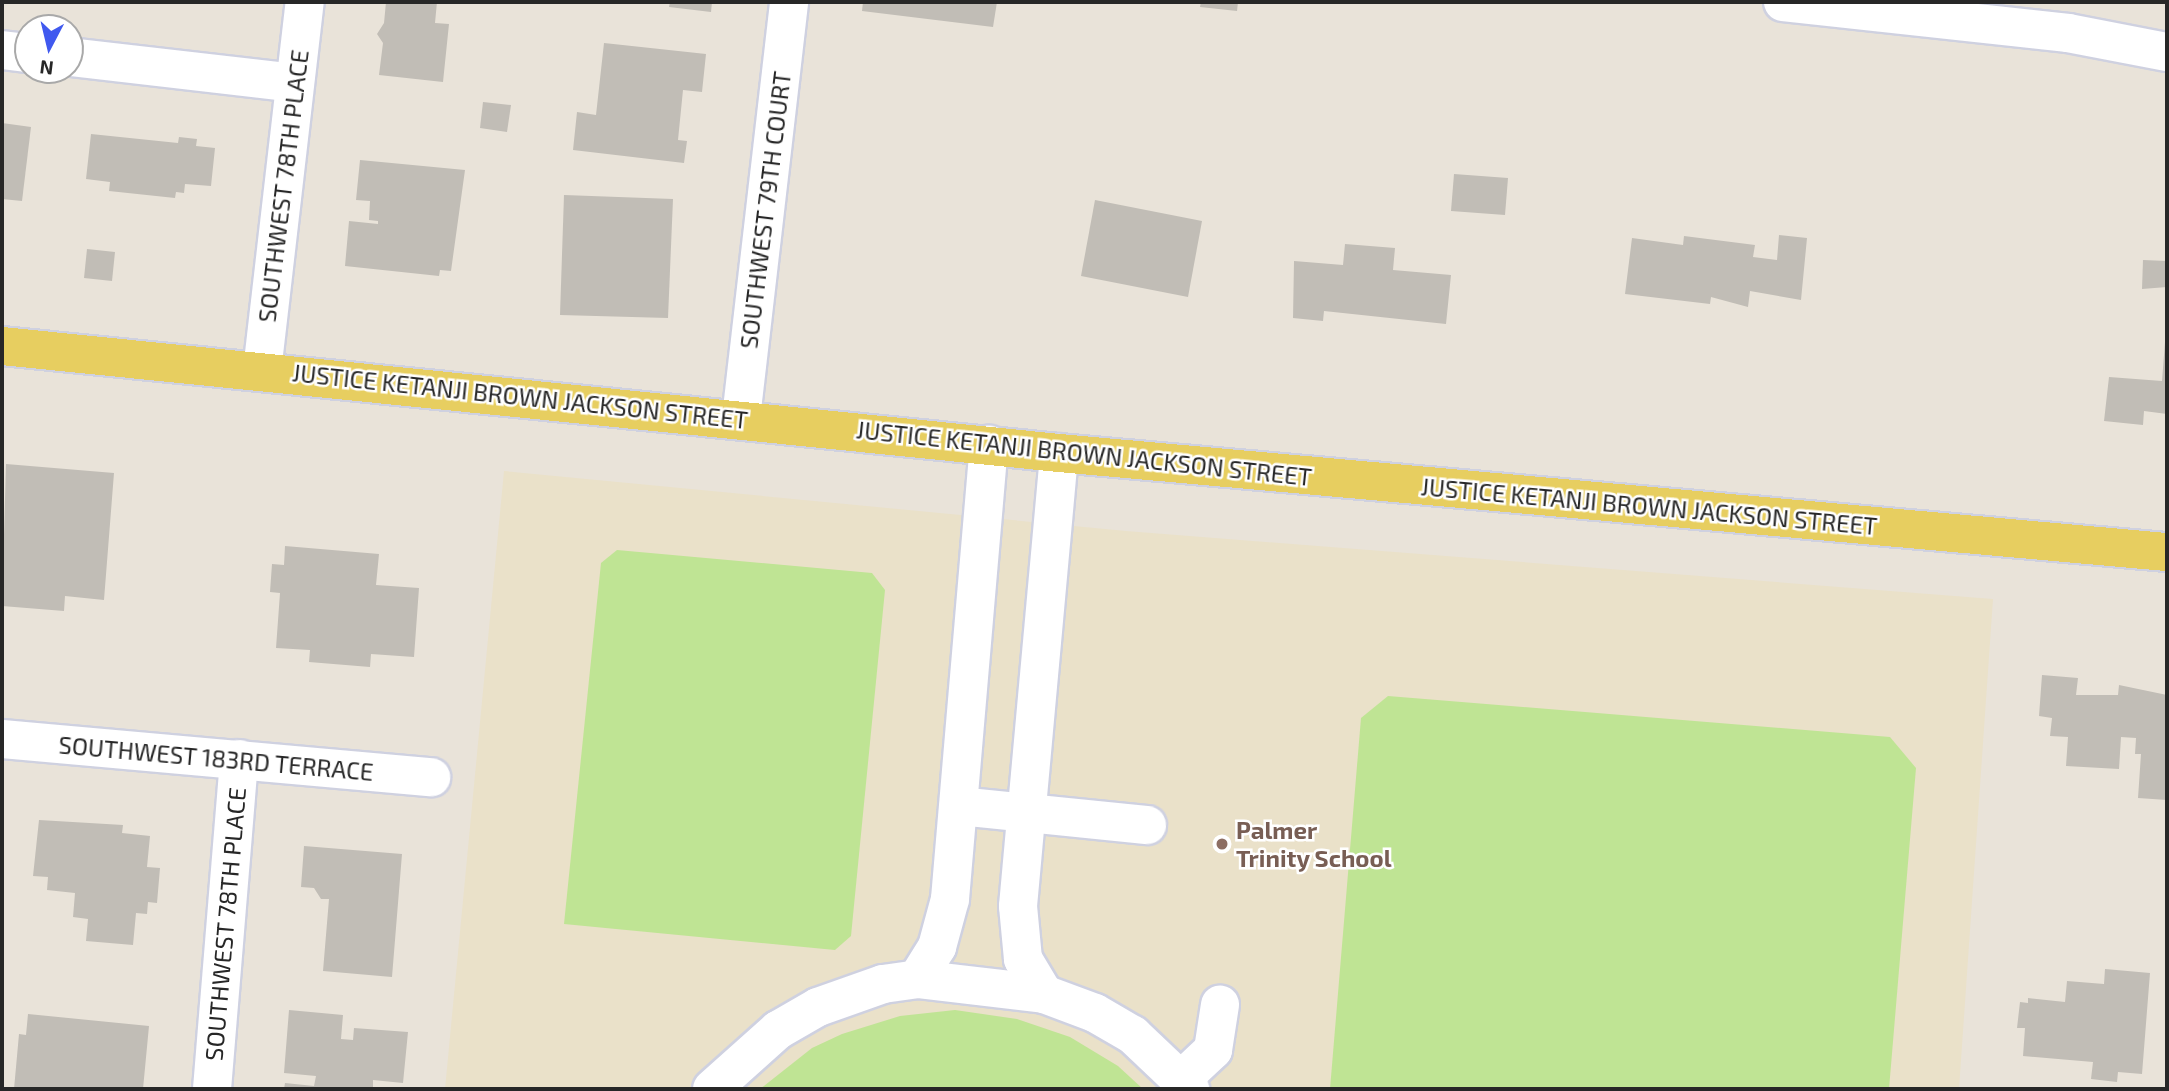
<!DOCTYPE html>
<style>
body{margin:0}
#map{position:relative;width:2169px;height:1091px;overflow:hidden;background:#e9e3d9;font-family:"Exo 2",sans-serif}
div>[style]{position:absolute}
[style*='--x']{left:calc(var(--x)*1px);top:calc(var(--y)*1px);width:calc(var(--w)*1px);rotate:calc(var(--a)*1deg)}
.education>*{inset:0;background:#eae1c9}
.pitch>*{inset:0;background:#bfe494}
.building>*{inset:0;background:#c1bdb6}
.roads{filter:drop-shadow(2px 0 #cfd1e0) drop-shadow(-2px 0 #cfd1e0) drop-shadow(0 2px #cfd1e0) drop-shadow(0 -2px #cfd1e0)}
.minor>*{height:38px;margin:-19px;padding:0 19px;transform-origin:19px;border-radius:19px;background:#fff}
.major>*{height:38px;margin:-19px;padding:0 19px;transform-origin:19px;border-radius:19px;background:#e7ce60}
.dots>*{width:19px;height:19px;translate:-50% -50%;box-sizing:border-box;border:4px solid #fff;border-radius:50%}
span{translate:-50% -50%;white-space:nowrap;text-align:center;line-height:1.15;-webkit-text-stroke:5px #fff;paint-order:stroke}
.street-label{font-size:24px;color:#272727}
.education-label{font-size:24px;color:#785e54;font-weight:700}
.left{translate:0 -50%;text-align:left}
.frame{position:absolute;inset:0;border:4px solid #272727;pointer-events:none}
.north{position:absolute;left:14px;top:14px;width:70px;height:70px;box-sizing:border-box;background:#fff;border:2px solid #a9a9a9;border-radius:50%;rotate:187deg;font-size:19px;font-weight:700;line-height:28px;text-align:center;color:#272727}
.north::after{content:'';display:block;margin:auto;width:24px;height:32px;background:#4059ef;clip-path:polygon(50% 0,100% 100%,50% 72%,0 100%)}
</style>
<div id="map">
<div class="education">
<div style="clip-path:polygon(504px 471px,1126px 531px,1993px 599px,1959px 1089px,445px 1089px)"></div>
</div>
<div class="pitch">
<div style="clip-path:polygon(617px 550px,872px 573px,885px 590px,851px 936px,835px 950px,564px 924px,601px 563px)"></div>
<div style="clip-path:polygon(1388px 696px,1890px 737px,1916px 768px,1889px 1089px,1330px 1089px,1361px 718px)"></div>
<div style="clip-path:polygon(955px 1010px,1017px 1019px,1070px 1037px,1118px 1066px,1143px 1089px,760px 1089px,812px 1048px,842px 1034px,900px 1016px)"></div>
</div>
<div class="building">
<div style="clip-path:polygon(386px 2px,437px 2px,435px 23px,449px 24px,443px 82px,379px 75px,383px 43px,377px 34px,384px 23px)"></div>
<div style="clip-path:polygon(670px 2px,712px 2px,711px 12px,669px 7px)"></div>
<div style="clip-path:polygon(863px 2px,997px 2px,993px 27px,862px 11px)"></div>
<div style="clip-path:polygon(1201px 2px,1238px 2px,1237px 11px,1200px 7px)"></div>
<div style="clip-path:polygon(604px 43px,706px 54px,702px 92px,683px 90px,678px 140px,687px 141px,684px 163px,573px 150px,577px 112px,596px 115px)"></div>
<div style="clip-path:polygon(483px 102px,511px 105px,507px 132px,480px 128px)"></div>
<div style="clip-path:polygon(2px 123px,31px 127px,22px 201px,2px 199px)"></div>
<div style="clip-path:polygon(91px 134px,178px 143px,179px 137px,197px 139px,196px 146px,215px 148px,211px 186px,185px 184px,184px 193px,176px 192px,175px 198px,109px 191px,110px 182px,86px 179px)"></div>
<div style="clip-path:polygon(360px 160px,465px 170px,451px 271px,440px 270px,439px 276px,345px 266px,349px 221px,378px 224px,378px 221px,369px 220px,370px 201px,356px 200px)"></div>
<div style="clip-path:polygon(1454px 174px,1508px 178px,1505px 215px,1451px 211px)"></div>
<div style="clip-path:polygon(564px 195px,673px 199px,668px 318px,560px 315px)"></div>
<div style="clip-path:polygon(1095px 200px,1202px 221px,1188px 297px,1081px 276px)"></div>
<div style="clip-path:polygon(1779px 235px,1807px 238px,1801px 300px,1750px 291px,1748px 307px,1711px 297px,1710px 304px,1625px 294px,1632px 238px,1683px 245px,1684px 236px,1755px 245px,1753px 257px,1777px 260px)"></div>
<div style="clip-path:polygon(1345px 244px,1395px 248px,1393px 270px,1451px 275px,1446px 324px,1324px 311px,1323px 321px,1293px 318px,1294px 261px,1343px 265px)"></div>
<div style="clip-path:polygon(87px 249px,115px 252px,112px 281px,84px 278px)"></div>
<div style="clip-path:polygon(2143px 260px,2167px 261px,2167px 287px,2142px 289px)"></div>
<div style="clip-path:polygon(2165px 342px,2167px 414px,2144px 411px,2143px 425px,2104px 421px,2109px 377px,2162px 381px)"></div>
<div style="clip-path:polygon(6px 464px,114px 473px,104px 600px,65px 596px,64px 611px,2px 606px)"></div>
<div style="clip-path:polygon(285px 546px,379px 554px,376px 585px,419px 588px,414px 657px,371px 654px,370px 667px,309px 662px,310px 650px,276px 648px,280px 593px,270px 592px,272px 564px,284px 565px)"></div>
<div style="clip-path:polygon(2042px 675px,2078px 678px,2076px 695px,2118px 695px,2119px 685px,2167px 695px,2167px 800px,2138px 798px,2141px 754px,2135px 754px,2136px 738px,2121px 737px,2119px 769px,2066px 766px,2068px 737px,2050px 736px,2052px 718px,2039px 716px)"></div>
<div style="clip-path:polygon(39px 820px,123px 825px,122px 833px,150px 836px,147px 867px,160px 868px,157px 903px,148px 902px,147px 914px,136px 913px,133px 945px,86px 941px,88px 919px,73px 917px,75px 893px,47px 890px,48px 877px,33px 876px)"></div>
<div style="clip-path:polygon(304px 846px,402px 854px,392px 977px,323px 971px,329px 899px,321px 899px,314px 888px,301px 887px)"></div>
<div style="clip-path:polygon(2105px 969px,2150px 973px,2142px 1074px,2118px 1072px,2117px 1082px,2091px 1079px,2093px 1062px,2023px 1056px,2025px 1028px,2017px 1028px,2020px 1002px,2028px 1003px,2028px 998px,2065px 1002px,2067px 981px,2104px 984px)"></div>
<div style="clip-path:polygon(289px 1010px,343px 1015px,341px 1039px,353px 1040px,354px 1028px,408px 1032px,403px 1083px,373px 1080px,373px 1089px,284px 1089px,285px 1083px,314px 1086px,316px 1076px,284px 1073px)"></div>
<div style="clip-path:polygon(28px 1014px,149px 1026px,143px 1089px,14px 1089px,19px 1034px,26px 1035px)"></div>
</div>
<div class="roads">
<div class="minor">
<div style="--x:1783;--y:2;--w:287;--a:6.2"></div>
<div style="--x:2068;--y:33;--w:101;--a:10.9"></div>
<div style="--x:2;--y:50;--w:26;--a:7"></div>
<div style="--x:70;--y:57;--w:226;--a:6.6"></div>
<div style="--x:262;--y:371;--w:371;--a:-83.4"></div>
<div style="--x:741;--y:418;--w:419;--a:-83.4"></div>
<div style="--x:2;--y:739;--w:431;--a:5.1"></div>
<div style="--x:959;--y:806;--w:189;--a:5.8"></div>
<div style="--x:917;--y:979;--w:38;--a:-58"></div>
<div style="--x:937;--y:947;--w:50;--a:-74.8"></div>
<div style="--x:950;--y:899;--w:456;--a:-85.1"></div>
<div style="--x:1044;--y:994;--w:41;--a:-121"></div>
<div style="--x:1023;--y:959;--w:53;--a:-95.4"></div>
<div style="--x:1018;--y:906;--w:455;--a:-84.8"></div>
<div style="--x:1181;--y:1080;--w:44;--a:-43.2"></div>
<div style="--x:1213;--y:1050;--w:46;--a:-81.2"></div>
<div style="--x:212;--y:1089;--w:331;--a:-85.3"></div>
<div style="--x:712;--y:1089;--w:89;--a:-41.8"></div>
<div style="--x:778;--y:1030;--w:46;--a:-29.9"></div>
<div style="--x:818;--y:1007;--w:69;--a:-19.5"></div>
<div style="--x:883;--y:984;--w:34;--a:-8"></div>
<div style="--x:917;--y:979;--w:128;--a:6.7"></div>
<div style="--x:1044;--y:994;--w:54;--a:20.4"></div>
<div style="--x:1095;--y:1013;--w:44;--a:30.1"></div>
<div style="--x:1133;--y:1035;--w:79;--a:43.5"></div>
</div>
<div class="major">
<div style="--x:2;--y:346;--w:1062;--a:5.78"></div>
<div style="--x:1059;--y:453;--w:1112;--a:5.11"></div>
</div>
</div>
<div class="dots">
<div style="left:1222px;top:844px;background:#8d6e63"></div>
</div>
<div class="street-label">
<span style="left:283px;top:186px;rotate:-83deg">SOUTHWEST 78TH PLACE</span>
<span style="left:765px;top:210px;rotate:-83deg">SOUTHWEST 79TH COURT</span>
<span style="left:520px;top:396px;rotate:6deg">JUSTICE KETANJI BROWN JACKSON STREET</span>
<span style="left:1084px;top:453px;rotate:6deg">JUSTICE KETANJI BROWN JACKSON STREET</span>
<span style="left:1649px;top:506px;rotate:5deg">JUSTICE KETANJI BROWN JACKSON STREET</span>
<span style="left:216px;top:758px;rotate:5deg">SOUTHWEST 183RD TERRACE</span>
<span style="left:225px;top:924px;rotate:-85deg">SOUTHWEST 78TH PLACE</span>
</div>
<div class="education-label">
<span class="left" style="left:1236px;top:844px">Palmer<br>Trinity School</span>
</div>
<div class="frame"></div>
<div class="north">N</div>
</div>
